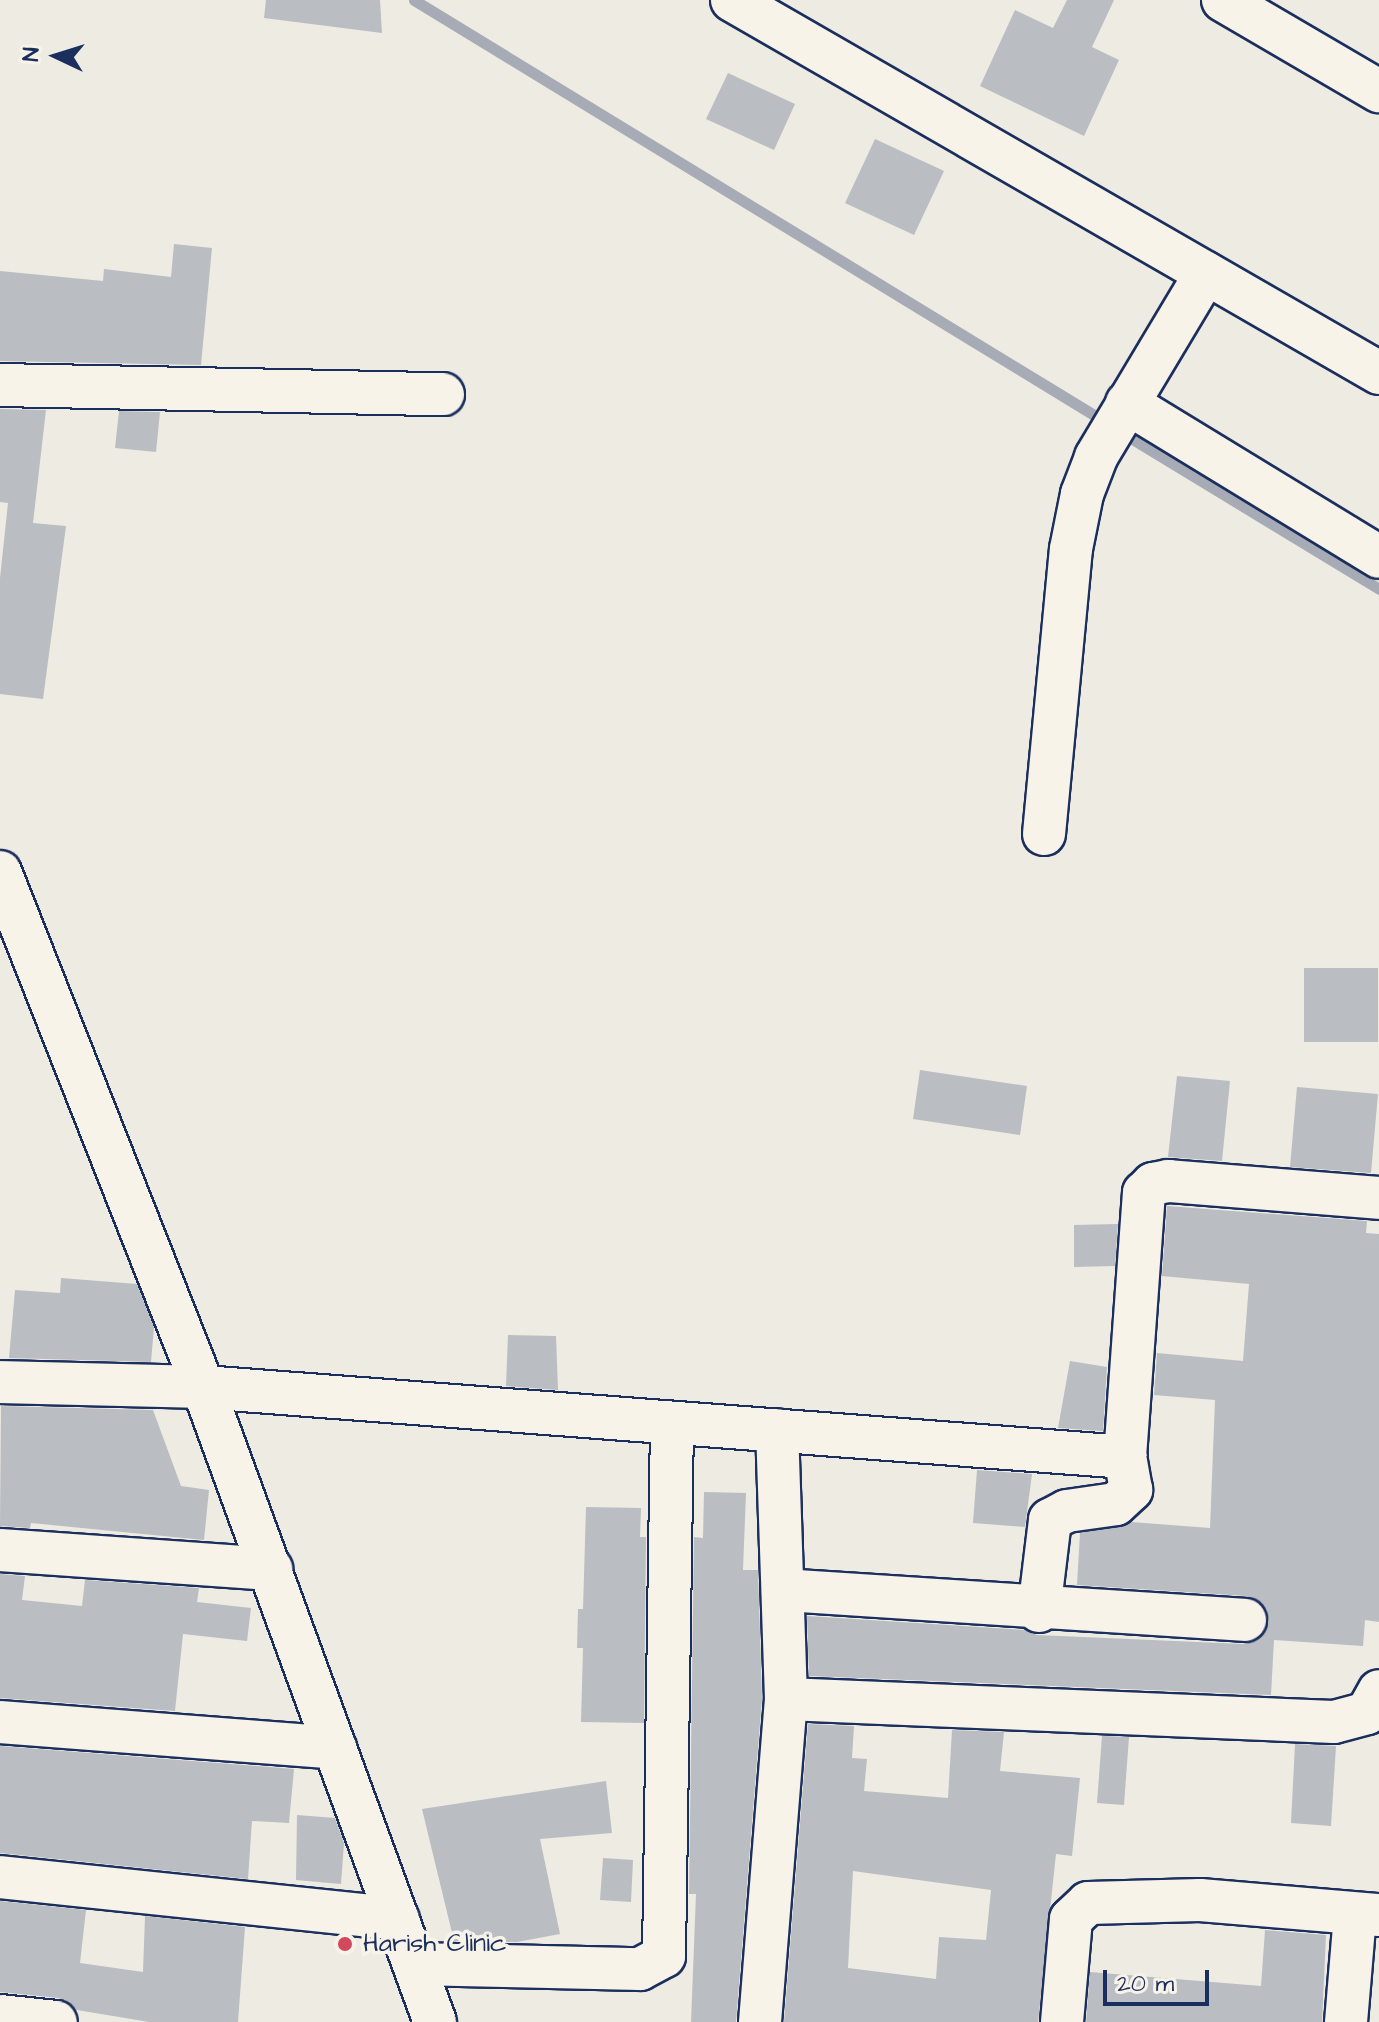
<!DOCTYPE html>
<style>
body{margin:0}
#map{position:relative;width:1379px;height:2022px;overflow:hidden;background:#eeebe2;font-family:"Architects Daughter",sans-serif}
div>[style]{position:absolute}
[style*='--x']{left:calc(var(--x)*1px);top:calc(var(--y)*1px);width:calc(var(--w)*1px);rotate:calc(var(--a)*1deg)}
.stream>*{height:11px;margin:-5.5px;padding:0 5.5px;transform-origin:5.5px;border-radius:5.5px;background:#a6abb5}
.building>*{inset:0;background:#babdc2}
.roads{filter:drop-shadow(2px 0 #1b2f5e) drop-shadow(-2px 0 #1b2f5e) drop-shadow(0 2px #1b2f5e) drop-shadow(0 -2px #1b2f5e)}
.minor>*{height:42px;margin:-21px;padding:0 21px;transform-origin:21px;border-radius:21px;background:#f7f3e8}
.dots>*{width:22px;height:22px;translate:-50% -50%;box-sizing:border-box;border:4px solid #f7f3e8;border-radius:50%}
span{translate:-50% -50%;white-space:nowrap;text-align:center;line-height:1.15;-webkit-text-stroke:7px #f7f3e8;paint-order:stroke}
.poi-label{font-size:26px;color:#1b2f5e}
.left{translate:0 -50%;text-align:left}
.north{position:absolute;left:16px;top:16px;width:80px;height:80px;-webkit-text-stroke:6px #f7f3e8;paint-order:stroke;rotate:274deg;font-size:22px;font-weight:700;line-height:32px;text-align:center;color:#1b2f5e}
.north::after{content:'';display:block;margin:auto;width:28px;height:36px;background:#1b2f5e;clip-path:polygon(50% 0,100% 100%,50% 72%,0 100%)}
.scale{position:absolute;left:1103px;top:1970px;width:106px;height:36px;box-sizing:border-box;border:4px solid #1b2f5e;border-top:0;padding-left:10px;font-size:24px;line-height:28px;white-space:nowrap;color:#1b2f5e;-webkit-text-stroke:6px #f7f3e8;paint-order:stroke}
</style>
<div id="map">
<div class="stream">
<div style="--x:414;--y:0;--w:812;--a:31.4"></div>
<div style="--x:1121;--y:432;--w:302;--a:31.3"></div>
</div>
<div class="building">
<div style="clip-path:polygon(266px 0,380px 0,382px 33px,264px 18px)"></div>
<div style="clip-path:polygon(1067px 0,1114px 0,1092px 47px,1119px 60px,1084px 136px,980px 86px,1015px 10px,1053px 28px)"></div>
<div style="clip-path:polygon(728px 73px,795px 104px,774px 150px,706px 119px)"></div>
<div style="clip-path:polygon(875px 139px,944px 171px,914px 235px,845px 203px)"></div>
<div style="clip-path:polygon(174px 244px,212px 248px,201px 365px,0 361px,0 271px,103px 281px,104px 269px,171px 277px)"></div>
<div style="clip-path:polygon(0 409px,46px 410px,33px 523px,66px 526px,43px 699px,0 694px,0 578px,8px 503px,0 502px)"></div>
<div style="clip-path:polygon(119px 411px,160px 412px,156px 452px,115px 448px)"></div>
<div style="clip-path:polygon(1304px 968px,1378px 968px,1378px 1042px,1304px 1042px)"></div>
<div style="clip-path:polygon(920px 1070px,1027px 1086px,1020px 1135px,913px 1119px)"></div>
<div style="clip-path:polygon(1177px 1076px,1230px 1081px,1222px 1161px,1168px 1157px)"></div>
<div style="clip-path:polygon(1297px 1087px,1378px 1094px,1371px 1173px,1290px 1167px)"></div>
<div style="clip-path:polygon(1167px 1206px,1367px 1221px,1366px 1233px,1379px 1234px,1379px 1622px,1365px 1620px,1363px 1646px,1274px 1640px,1271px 1695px,809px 1676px,807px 1616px,1024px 1630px,1037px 1635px,1243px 1644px,1264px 1634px,1267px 1610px,1247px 1596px,1077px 1585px,1080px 1533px,1131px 1522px,1210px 1528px,1215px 1400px,1154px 1395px,1157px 1353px,1243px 1361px,1249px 1284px,1162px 1276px)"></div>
<div style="clip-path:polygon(1118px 1224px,1115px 1266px,1074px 1267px,1074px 1225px)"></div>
<div style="clip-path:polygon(61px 1278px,137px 1284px,154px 1327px,151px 1362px,9px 1358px,15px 1290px,60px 1293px)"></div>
<div style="clip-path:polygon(508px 1335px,556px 1336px,558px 1390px,506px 1386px)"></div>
<div style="clip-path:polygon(1070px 1361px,1107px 1367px,1103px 1431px,1058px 1428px)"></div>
<div style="clip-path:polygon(1px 1406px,153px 1410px,181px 1486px,209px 1490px,204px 1540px,31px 1523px,30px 1528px,0 1526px)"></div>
<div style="clip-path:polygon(977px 1470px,1032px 1474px,1025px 1527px,973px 1523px)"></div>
<div style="clip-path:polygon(704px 1492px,746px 1493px,743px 1570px,758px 1570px,762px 1698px,736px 2022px,691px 2022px,696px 1894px,689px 1894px,694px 1537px,703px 1538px)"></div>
<div style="clip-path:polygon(586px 1507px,641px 1508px,640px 1537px,646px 1537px,644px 1723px,581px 1722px,583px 1648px,577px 1648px,578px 1609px,583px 1609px)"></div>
<div style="clip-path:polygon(0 1574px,25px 1576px,22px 1600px,82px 1606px,85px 1580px,199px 1588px,197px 1602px,251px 1608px,247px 1641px,183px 1634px,175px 1711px,0 1698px)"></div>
<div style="clip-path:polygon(evenodd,808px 1724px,854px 1726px,852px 1758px,867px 1759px,864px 1791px,948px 1798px,952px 1730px,1004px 1732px,1000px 1771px,1080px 1778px,1072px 1856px,1056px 1854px,1038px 2022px,784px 2022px,808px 1724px,853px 1871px,991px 1890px,986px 1940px,939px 1937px,936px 1979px,848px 1968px,853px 1871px)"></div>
<div style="clip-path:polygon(1102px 1736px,1129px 1737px,1124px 1805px,1097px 1803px)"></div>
<div style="clip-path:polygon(1295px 1744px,1336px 1746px,1331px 1826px,1291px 1823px)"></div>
<div style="clip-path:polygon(0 1746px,294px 1769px,289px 1823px,252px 1821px,248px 1879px,0 1853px)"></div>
<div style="clip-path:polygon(606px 1781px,612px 1833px,540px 1839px,560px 1934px,517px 1942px,454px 1941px,422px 1809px)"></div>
<div style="clip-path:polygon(297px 1815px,335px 1818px,344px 1843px,341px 1884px,296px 1880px)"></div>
<div style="clip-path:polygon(603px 1858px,633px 1860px,631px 1902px,600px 1900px)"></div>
<div style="clip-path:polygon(0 1901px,86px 1910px,80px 1963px,143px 1972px,145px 1916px,245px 1927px,238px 2022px,149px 2022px,77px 2010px,59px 1998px,0 1992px)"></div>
<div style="clip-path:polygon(1265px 1930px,1326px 1935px,1322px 2022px,1086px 2022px,1090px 1972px,1261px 1986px)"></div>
</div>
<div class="roads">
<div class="minor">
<div style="--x:732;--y:0;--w:747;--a:29.96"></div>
<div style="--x:1223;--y:0;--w:181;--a:30.3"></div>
<div style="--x:0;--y:385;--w:443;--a:1.2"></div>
<div style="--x:1127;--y:403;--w:295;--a:31.4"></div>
<div style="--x:1044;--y:834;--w:286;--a:-84.6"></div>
<div style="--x:1071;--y:549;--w:56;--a:-78.7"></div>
<div style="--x:1082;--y:494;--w:40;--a:-69"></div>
<div style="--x:1096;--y:457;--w:214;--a:-59.1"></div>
<div style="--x:0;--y:872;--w:554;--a:68.49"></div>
<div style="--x:203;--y:1387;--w:676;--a:69.93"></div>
<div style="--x:0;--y:1382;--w:203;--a:1.4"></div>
<div style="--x:203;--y:1387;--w:925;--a:4.34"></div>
<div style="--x:0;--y:1550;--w:272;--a:4"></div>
<div style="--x:783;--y:1590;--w:463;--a:3.7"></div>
<div style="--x:1039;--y:1611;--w:92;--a:-83.1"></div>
<div style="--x:1050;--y:1520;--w:19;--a:-28"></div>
<div style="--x:1067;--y:1511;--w:49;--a:-8.1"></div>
<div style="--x:1116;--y:1504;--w:21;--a:-43"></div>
<div style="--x:1131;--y:1490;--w:34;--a:-100"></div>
<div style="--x:1125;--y:1457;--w:265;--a:-85.9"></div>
<div style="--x:1144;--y:1193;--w:13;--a:-45"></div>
<div style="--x:1153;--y:1184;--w:16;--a:-11"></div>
<div style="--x:1169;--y:1181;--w:211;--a:4.6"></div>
<div style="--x:786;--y:1699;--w:548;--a:2.4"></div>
<div style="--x:1334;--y:1722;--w:34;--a:-15"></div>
<div style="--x:1367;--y:1713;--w:25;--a:-61"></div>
<div style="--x:0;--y:1722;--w:336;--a:4.4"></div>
<div style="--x:0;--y:1877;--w:400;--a:6"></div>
<div style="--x:414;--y:1964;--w:226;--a:1.3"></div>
<div style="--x:640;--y:1969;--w:27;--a:-28"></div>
<div style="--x:664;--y:1956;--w:531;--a:-89.14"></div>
<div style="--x:0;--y:2016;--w:56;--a:6.1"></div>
<div style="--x:760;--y:2022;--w:324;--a:-85.4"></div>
<div style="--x:786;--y:1699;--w:269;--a:-91.9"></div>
<div style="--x:1062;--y:2022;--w:103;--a:-85"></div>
<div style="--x:1071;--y:1919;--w:23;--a:-43"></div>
<div style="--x:1088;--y:1903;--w:112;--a:-1.5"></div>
<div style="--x:1200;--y:1900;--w:180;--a:4.8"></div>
<div style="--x:1346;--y:2022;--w:108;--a:-85.2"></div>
</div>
</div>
<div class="dots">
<div style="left:345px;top:1944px;background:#d1495b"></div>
</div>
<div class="poi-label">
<span class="left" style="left:363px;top:1944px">Harish Clinic</span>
</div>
<div class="north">N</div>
<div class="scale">20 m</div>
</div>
